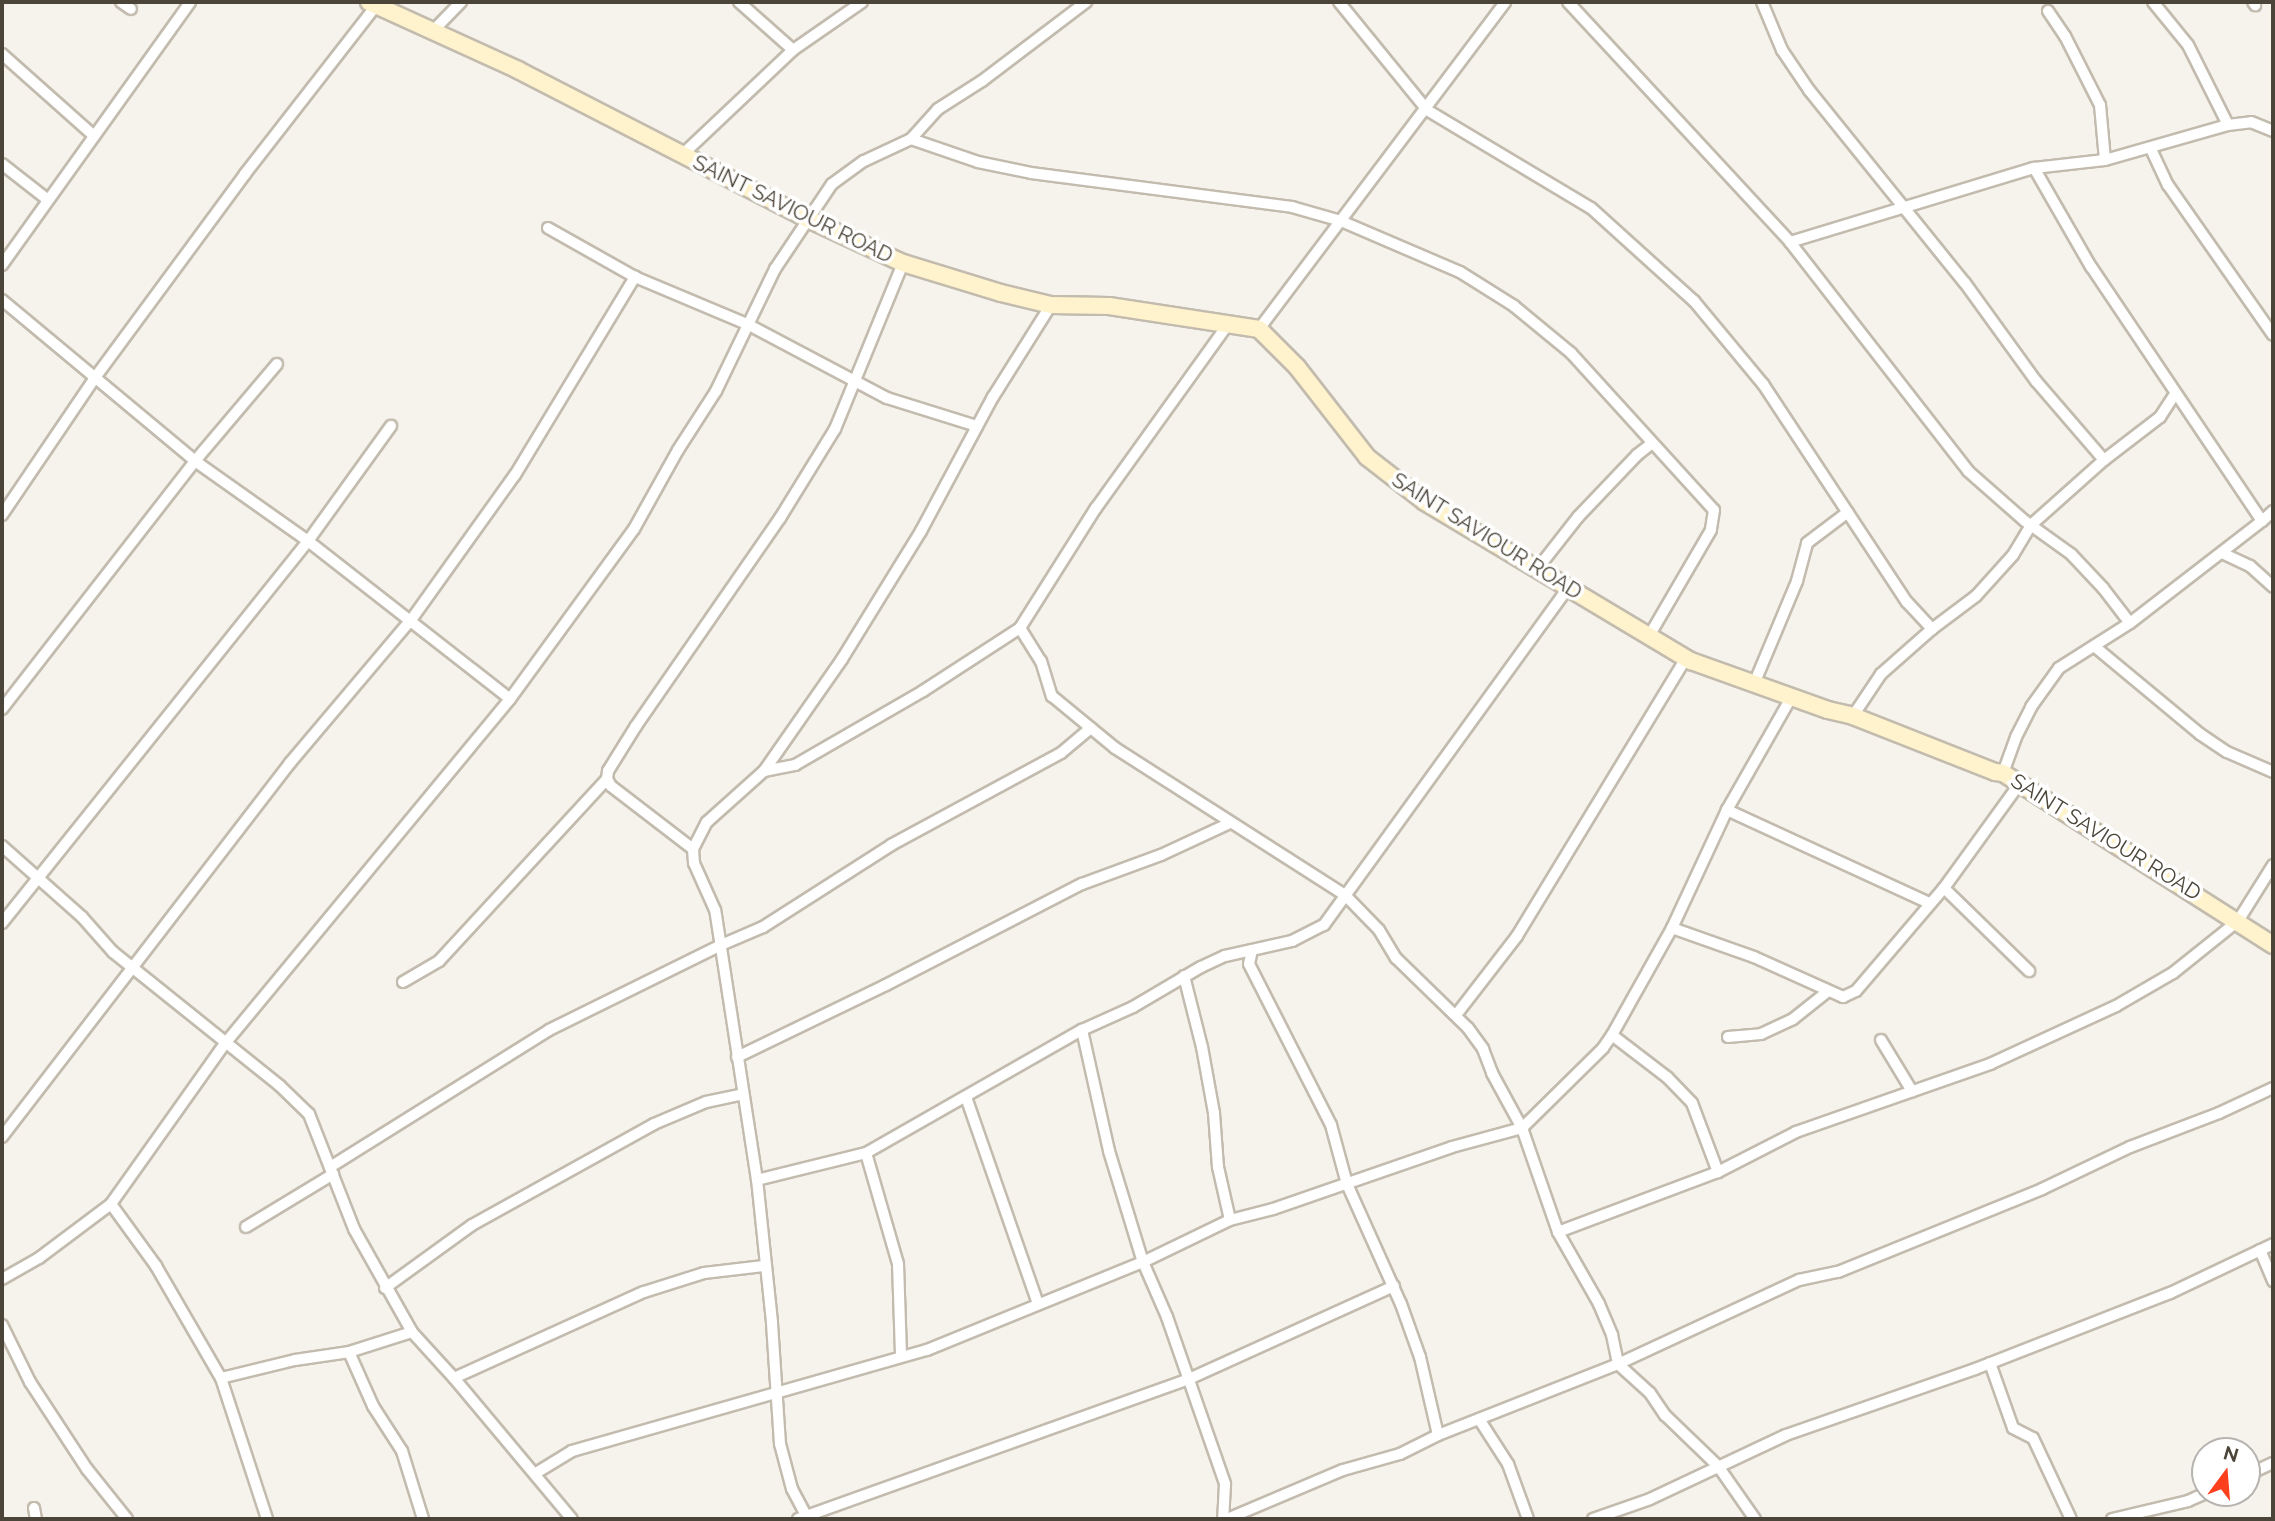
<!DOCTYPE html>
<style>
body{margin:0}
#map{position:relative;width:2275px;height:1521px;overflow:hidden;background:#f6f3ec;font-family:Raleway,sans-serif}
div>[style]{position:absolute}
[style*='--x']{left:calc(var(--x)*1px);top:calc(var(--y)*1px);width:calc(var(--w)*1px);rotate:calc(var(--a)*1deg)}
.roads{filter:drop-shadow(2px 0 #c2bbae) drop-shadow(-2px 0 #c2bbae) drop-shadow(0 2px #c2bbae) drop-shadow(0 -2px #c2bbae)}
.street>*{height:10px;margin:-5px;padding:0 5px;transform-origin:5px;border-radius:5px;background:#fff}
.secondary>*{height:16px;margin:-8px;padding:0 8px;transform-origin:8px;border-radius:8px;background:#fff3cd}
span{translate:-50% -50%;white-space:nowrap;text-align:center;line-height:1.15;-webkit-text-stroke:7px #fff;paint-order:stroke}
.street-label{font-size:21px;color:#4b4439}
.frame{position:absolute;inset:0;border:4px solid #4b4439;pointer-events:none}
.north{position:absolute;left:2191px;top:1437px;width:70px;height:70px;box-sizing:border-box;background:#fff;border:2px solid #b7b4b0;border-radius:50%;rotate:16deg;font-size:19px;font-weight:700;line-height:28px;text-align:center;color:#4b4439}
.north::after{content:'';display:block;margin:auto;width:24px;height:32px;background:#fc3f1d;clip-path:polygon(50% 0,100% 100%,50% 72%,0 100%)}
</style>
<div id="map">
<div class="roads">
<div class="street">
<div style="--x:121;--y:2;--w:12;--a:35"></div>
<div style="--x:739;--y:2;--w:72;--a:41.6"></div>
<div style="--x:1339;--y:2;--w:139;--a:50.8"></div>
<div style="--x:1427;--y:110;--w:191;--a:30.9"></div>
<div style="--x:1591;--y:208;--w:139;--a:42.1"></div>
<div style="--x:1694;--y:301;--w:108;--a:50.3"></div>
<div style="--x:1763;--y:384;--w:261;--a:56.6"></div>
<div style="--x:1907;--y:602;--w:37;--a:47"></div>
<div style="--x:1932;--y:629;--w:68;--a:138.6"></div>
<div style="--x:1881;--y:674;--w:50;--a:123.7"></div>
<div style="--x:1568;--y:2;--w:327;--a:47.2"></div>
<div style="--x:1790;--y:242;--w:290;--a:52.1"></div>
<div style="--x:1968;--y:471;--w:76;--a:41.3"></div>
<div style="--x:2025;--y:521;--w:57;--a:35.7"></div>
<div style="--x:2071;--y:554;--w:47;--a:46.7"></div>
<div style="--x:2103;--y:588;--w:44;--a:52.4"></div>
<div style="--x:1762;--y:2;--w:52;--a:67.4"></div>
<div style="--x:1782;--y:50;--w:48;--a:56"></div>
<div style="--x:1809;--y:90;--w:248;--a:51.1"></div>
<div style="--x:1965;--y:283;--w:121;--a:54.1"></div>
<div style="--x:2036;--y:381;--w:104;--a:49.3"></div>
<div style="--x:2153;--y:2;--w:55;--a:50.9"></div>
<div style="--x:2188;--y:45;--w:89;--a:63.4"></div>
<div style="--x:2253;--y:2;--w:4;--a:56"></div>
<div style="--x:2048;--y:11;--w:30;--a:56"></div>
<div style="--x:2065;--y:36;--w:77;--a:63.1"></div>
<div style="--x:2100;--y:105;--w:55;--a:84.8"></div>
<div style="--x:432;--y:32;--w:42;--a:-46"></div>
<div style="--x:2;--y:54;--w:123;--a:41.7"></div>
<div style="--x:911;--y:139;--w:40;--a:-48"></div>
<div style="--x:938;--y:109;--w:52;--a:-32.5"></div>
<div style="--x:982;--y:81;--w:131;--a:-37.2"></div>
<div style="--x:2151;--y:149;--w:40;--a:65"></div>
<div style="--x:2168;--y:185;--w:183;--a:55"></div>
<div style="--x:682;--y:155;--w:153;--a:-43.4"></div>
<div style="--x:793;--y:50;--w:84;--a:-34.8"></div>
<div style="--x:2;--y:164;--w:58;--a:38"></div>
<div style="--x:548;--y:228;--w:100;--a:29.4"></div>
<div style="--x:635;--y:277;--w:121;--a:22.8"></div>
<div style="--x:747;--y:324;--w:158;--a:27.9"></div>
<div style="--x:887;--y:398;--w:94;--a:17.3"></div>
<div style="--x:1790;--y:242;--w:255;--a:-16.9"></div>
<div style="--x:2034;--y:168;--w:71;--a:-6.4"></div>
<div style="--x:2105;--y:160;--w:128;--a:-15.9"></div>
<div style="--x:2228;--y:125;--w:23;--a:-7"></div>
<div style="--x:2251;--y:122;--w:24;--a:22"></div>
<div style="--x:2;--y:265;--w:323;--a:-54.4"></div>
<div style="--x:2;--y:300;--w:251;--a:39.8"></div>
<div style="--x:195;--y:461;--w:138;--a:35.3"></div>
<div style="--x:308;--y:541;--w:256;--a:38"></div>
<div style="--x:510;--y:699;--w:445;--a:129.6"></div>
<div style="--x:226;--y:1042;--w:199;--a:125.4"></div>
<div style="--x:111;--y:1204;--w:90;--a:143.1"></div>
<div style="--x:39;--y:1258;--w:43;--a:150.4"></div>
<div style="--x:1259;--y:329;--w:409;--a:-53"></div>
<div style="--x:2;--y:515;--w:164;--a:-55.9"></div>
<div style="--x:94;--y:379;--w:255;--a:-53.6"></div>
<div style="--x:245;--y:174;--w:213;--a:-52.1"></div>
<div style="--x:2262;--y:521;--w:15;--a:-42"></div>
<div style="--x:2222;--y:553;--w:31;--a:25"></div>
<div style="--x:2250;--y:566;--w:31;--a:42"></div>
<div style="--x:1538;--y:568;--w:65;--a:-51.9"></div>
<div style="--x:1578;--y:517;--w:86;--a:-46.4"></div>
<div style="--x:1637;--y:455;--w:18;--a:-38"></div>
<div style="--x:1020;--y:628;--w:39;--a:58"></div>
<div style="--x:1041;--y:661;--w:37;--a:73"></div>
<div style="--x:1052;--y:696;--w:82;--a:39.5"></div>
<div style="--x:1115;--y:748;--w:273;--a:32.6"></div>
<div style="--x:1345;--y:895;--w:49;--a:45.8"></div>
<div style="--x:1379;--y:930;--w:33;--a:59"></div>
<div style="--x:1396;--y:958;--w:100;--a:44.2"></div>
<div style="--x:1468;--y:1028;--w:26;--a:54"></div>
<div style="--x:1483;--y:1049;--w:26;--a:69"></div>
<div style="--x:1492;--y:1073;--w:63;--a:61.4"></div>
<div style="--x:1522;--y:1128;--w:110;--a:70.9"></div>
<div style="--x:1558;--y:1232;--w:83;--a:60.3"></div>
<div style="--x:1599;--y:1304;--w:34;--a:67"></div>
<div style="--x:1612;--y:1335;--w:30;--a:78"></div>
<div style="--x:1618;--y:1364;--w:43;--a:42.2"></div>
<div style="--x:1650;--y:1393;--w:27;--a:56"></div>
<div style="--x:1665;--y:1415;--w:74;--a:43.9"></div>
<div style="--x:1718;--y:1466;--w:65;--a:55.1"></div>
<div style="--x:1932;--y:629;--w:55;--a:-36.9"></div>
<div style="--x:1976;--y:596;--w:55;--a:-47.9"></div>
<div style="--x:2013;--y:555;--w:35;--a:-59"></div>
<div style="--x:2031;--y:525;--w:98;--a:-41.7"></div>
<div style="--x:2104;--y:460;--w:71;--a:-37.5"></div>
<div style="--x:2160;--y:417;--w:27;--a:-57"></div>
<div style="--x:2094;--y:646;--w:138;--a:39.7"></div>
<div style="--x:2200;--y:734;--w:32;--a:34"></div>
<div style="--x:2227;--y:752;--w:50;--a:23.5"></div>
<div style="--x:1754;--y:684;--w:112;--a:-67.3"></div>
<div style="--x:1797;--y:581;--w:39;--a:-75"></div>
<div style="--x:1807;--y:543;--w:51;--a:-37.1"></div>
<div style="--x:510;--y:699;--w:210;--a:-53.9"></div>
<div style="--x:634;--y:529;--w:90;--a:-60.9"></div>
<div style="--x:678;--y:450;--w:70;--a:-57.2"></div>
<div style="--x:716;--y:391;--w:136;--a:-64.2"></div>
<div style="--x:775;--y:269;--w:102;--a:-56.2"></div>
<div style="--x:832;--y:184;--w:39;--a:-36"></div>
<div style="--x:864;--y:161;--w:52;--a:-25.1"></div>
<div style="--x:911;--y:139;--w:71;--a:18.9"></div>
<div style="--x:978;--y:162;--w:54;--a:11.7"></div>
<div style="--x:1031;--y:173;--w:263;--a:7.4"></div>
<div style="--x:1292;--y:207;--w:51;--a:15.9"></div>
<div style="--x:1341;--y:221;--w:129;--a:23.2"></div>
<div style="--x:1460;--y:272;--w:64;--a:32.2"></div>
<div style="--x:1514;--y:306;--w:74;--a:39.5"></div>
<div style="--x:1571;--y:353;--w:212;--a:47.7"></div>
<div style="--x:1714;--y:510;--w:20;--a:99"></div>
<div style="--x:1711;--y:530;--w:123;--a:120.3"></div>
<div style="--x:2;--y:709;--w:314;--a:-52.1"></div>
<div style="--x:195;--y:461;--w:127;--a:-49.8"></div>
<div style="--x:764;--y:771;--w:32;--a:-11"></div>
<div style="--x:795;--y:765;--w:148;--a:-30"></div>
<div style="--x:923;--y:691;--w:116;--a:-33"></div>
<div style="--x:1020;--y:628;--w:142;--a:-57.7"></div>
<div style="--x:1096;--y:508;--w:226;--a:-54.3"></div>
<div style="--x:2003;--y:773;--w:38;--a:-70"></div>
<div style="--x:2016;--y:737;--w:34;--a:-63"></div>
<div style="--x:2031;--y:707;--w:48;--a:-54.3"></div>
<div style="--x:2059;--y:668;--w:84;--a:-32.4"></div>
<div style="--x:2130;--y:623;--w:167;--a:-37.7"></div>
<div style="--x:2262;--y:521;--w:306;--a:-123.9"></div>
<div style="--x:2091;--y:267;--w:114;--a:-119.9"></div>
<div style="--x:607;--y:779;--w:8;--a:60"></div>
<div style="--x:611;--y:786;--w:103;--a:37.5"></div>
<div style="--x:1727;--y:810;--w:222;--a:24.7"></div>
<div style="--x:2;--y:846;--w:107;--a:41.6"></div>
<div style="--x:82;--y:917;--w:47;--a:48.5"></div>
<div style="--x:113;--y:952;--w:214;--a:38.7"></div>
<div style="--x:280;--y:1086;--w:40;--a:44"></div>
<div style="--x:309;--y:1114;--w:123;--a:68.6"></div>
<div style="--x:354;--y:1229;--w:118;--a:60.6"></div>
<div style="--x:412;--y:1332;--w:62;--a:47.6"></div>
<div style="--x:454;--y:1378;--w:184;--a:50.1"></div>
<div style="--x:1944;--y:888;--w:119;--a:44.3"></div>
<div style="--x:2;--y:923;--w:489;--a:-51.3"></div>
<div style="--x:308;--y:541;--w:142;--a:-54.2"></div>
<div style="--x:1672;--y:928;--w:87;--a:19.5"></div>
<div style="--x:1754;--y:957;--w:98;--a:24.2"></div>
<div style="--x:1843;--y:997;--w:14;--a:-25"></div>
<div style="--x:1856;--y:991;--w:135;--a:-49.5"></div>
<div style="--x:1944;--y:888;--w:130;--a:-54.1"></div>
<div style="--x:1252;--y:950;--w:14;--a:102"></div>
<div style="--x:1249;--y:964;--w:181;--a:63"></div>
<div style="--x:1331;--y:1125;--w:61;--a:74.8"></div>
<div style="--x:1347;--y:1184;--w:132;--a:65.8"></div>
<div style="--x:1401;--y:1304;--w:56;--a:70.3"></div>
<div style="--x:1420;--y:1357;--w:80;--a:77"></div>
<div style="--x:1184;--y:976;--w:73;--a:75.8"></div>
<div style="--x:1202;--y:1047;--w:67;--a:79.7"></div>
<div style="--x:1214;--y:1113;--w:54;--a:85.8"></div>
<div style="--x:1218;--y:1167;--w:54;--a:77.2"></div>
<div style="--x:403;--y:982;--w:42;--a:-30.3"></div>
<div style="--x:439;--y:961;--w:248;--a:-47.3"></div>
<div style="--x:607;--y:779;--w:8;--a:-83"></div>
<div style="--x:608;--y:771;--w:53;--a:-58.1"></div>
<div style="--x:636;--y:726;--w:253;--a:-55.3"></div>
<div style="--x:780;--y:518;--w:105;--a:-58.3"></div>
<div style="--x:835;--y:429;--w:179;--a:-67.7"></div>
<div style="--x:1456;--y:1015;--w:100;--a:-52.3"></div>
<div style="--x:1517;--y:936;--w:325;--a:-58.7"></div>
<div style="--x:1082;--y:1030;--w:124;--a:77.4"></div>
<div style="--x:1109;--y:1151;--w:116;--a:73"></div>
<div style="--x:1143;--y:1262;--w:60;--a:66.4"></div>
<div style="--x:1167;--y:1317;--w:177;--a:70.8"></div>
<div style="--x:1225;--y:1484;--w:35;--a:93"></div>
<div style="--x:1612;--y:1035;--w:69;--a:37.4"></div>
<div style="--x:1667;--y:1077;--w:36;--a:46"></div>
<div style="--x:1692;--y:1103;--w:74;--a:69.4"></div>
<div style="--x:1728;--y:1037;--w:33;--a:-5"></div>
<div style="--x:1761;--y:1034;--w:35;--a:-25"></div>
<div style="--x:1793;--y:1019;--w:43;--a:-38.5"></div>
<div style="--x:1881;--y:1040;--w:60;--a:58.7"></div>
<div style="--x:737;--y:1057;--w:165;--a:-25.8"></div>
<div style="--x:886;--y:985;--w:220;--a:-27.3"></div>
<div style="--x:1082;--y:884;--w:84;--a:-20.2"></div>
<div style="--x:1161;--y:855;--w:76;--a:-24.9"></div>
<div style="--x:966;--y:1097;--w:219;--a:70.8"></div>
<div style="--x:2;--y:1137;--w:472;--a:-52.4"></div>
<div style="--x:290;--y:763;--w:187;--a:-49.8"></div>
<div style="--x:411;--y:620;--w:178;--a:-54.4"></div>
<div style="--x:515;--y:475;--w:232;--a:-58.8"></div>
<div style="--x:866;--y:1153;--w:116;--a:73.9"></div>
<div style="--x:898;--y:1264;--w:92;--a:88.1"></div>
<div style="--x:330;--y:1167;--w:258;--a:-32"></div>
<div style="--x:549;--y:1030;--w:192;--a:-26.3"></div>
<div style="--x:721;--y:945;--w:46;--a:-23.2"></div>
<div style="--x:763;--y:927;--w:152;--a:-32.6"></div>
<div style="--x:891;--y:845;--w:193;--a:-28.4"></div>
<div style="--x:1061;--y:753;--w:39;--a:-40"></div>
<div style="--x:757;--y:1180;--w:112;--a:-13.9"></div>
<div style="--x:866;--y:1153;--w:249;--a:-29.7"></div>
<div style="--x:1082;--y:1030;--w:56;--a:-24.3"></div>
<div style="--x:1133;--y:1007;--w:79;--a:-30.5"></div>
<div style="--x:1201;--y:967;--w:26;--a:-25"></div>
<div style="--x:1225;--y:956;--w:69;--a:-12.6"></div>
<div style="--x:1292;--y:941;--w:36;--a:-27"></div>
<div style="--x:1324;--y:925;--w:417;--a:-54.1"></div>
<div style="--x:111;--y:1204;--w:77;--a:54"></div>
<div style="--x:156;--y:1266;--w:129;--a:59.9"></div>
<div style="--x:221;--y:1378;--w:148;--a:71.9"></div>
<div style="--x:246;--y:1227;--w:102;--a:-31.3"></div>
<div style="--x:1558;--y:1232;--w:171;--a:-20.6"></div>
<div style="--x:1718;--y:1172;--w:88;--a:-27.1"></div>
<div style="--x:1796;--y:1132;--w:206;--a:-19.3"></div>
<div style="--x:1990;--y:1064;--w:139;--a:-24.7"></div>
<div style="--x:2116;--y:1006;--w:66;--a:-30.1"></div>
<div style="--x:2173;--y:973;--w:83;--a:-38.7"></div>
<div style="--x:2238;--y:921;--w:66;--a:-58"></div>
<div style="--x:2260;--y:1250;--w:34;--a:67"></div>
<div style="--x:385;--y:1288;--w:107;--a:-35.9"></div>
<div style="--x:472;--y:1225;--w:208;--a:-29"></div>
<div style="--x:654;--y:1124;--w:56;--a:-22.9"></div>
<div style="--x:706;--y:1102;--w:38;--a:-12"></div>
<div style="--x:2;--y:1325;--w:64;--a:63.8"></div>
<div style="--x:30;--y:1382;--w:104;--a:56.8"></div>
<div style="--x:87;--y:1469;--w:64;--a:51.3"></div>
<div style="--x:349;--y:1352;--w:59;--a:66"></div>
<div style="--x:373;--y:1406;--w:54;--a:57.2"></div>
<div style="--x:402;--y:1451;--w:71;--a:72.8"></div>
<div style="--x:1990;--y:1363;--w:69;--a:70.5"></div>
<div style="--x:2013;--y:1428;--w:22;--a:27"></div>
<div style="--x:2033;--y:1438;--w:89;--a:64.9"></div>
<div style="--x:221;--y:1378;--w:76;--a:-13.7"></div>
<div style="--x:295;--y:1360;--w:55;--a:-8.4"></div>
<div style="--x:349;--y:1352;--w:66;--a:-17.6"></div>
<div style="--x:454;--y:1378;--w:209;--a:-24.4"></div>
<div style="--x:644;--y:1292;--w:63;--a:-17.6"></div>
<div style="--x:704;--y:1273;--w:60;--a:-6.7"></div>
<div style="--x:1479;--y:1419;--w:54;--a:57.2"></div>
<div style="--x:1508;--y:1464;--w:59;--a:70"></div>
<div style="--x:536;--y:1473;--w:42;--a:-31.4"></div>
<div style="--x:572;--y:1451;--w:369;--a:-15.9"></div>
<div style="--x:927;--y:1350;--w:233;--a:-22.2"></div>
<div style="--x:1143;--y:1262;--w:97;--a:-25.8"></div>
<div style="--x:1230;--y:1220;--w:44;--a:-14.3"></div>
<div style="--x:1273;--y:1209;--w:189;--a:-19.1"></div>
<div style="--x:1452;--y:1147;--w:73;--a:-15.2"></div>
<div style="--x:1522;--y:1128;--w:114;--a:-44.6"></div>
<div style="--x:1603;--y:1048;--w:16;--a:-55"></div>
<div style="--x:1612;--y:1035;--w:123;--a:-60.7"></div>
<div style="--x:1672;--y:928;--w:130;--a:-65"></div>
<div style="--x:1727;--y:810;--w:129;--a:-60.3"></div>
<div style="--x:2247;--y:1475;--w:29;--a:-25"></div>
<div style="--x:34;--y:1508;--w:11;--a:80"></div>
<div style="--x:798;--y:1519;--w:415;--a:-19.7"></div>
<div style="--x:1189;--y:1379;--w:225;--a:-24.4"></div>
<div style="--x:808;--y:1519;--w:34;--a:-118"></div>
<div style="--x:792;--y:1489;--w:47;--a:-104.9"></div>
<div style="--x:780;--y:1444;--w:122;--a:-93.8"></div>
<div style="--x:772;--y:1322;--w:143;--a:-96"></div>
<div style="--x:757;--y:1180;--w:273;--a:-98.8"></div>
<div style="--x:715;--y:910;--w:51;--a:-114.1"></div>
<div style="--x:694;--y:863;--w:14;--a:-94"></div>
<div style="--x:693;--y:849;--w:30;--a:-63"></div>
<div style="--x:707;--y:822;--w:76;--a:-41.8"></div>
<div style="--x:764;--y:771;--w:136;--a:-55.1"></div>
<div style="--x:842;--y:659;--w:150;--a:-58.3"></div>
<div style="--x:921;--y:531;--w:152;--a:-61.8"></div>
<div style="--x:993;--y:397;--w:109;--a:-57.8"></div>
<div style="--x:1227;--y:1519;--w:126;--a:-22.9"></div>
<div style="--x:1343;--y:1470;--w:59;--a:-15.7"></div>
<div style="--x:1400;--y:1454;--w:42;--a:-26.6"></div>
<div style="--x:1438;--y:1435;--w:193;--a:-21.5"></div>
<div style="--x:1618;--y:1364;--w:200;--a:-24.9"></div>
<div style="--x:1799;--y:1280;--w:40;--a:-12"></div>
<div style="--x:1838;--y:1272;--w:220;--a:-22.1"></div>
<div style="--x:2042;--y:1189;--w:98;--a:-25.5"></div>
<div style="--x:2130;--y:1147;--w:95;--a:-20.9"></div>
<div style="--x:2219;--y:1113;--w:60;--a:-24.8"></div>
<div style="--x:1593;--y:1519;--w:60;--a:-19.3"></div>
<div style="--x:1650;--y:1499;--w:150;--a:-25.2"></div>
<div style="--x:1786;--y:1435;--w:200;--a:-19.2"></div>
<div style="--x:1975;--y:1369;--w:209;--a:-21.3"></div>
<div style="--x:2170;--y:1293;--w:114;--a:-25.4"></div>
<div style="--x:2112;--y:1519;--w:78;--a:-13.3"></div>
<div style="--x:2188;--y:1501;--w:20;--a:-24"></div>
</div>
<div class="secondary">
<div style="--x:369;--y:2;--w:164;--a:24.5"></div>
<div style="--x:518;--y:70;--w:326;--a:27.2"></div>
<div style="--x:808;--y:219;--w:105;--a:24.9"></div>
<div style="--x:903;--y:263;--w:102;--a:17"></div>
<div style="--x:1001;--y:293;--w:51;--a:13.5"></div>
<div style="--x:1051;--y:305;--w:58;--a:1"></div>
<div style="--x:1109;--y:306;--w:152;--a:8.7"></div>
<div style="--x:1259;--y:329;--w:54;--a:45"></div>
<div style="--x:1297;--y:367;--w:114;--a:52.1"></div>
<div style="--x:1367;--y:457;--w:73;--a:37.8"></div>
<div style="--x:1425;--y:502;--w:310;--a:30.9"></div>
<div style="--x:1691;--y:661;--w:145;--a:19.7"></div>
<div style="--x:1828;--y:710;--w:26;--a:13"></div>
<div style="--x:1853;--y:716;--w:153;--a:21.5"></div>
<div style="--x:1995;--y:772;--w:8;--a:7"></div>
<div style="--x:2003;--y:773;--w:320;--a:32.5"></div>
</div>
</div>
<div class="street-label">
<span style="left:793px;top:209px;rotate:26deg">SAINT SAVIOUR ROAD</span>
<span style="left:1487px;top:536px;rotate:32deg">SAINT SAVIOUR ROAD</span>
<span style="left:2106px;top:837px;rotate:32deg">SAINT SAVIOUR ROAD</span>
</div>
<div class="frame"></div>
<div class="north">N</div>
</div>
